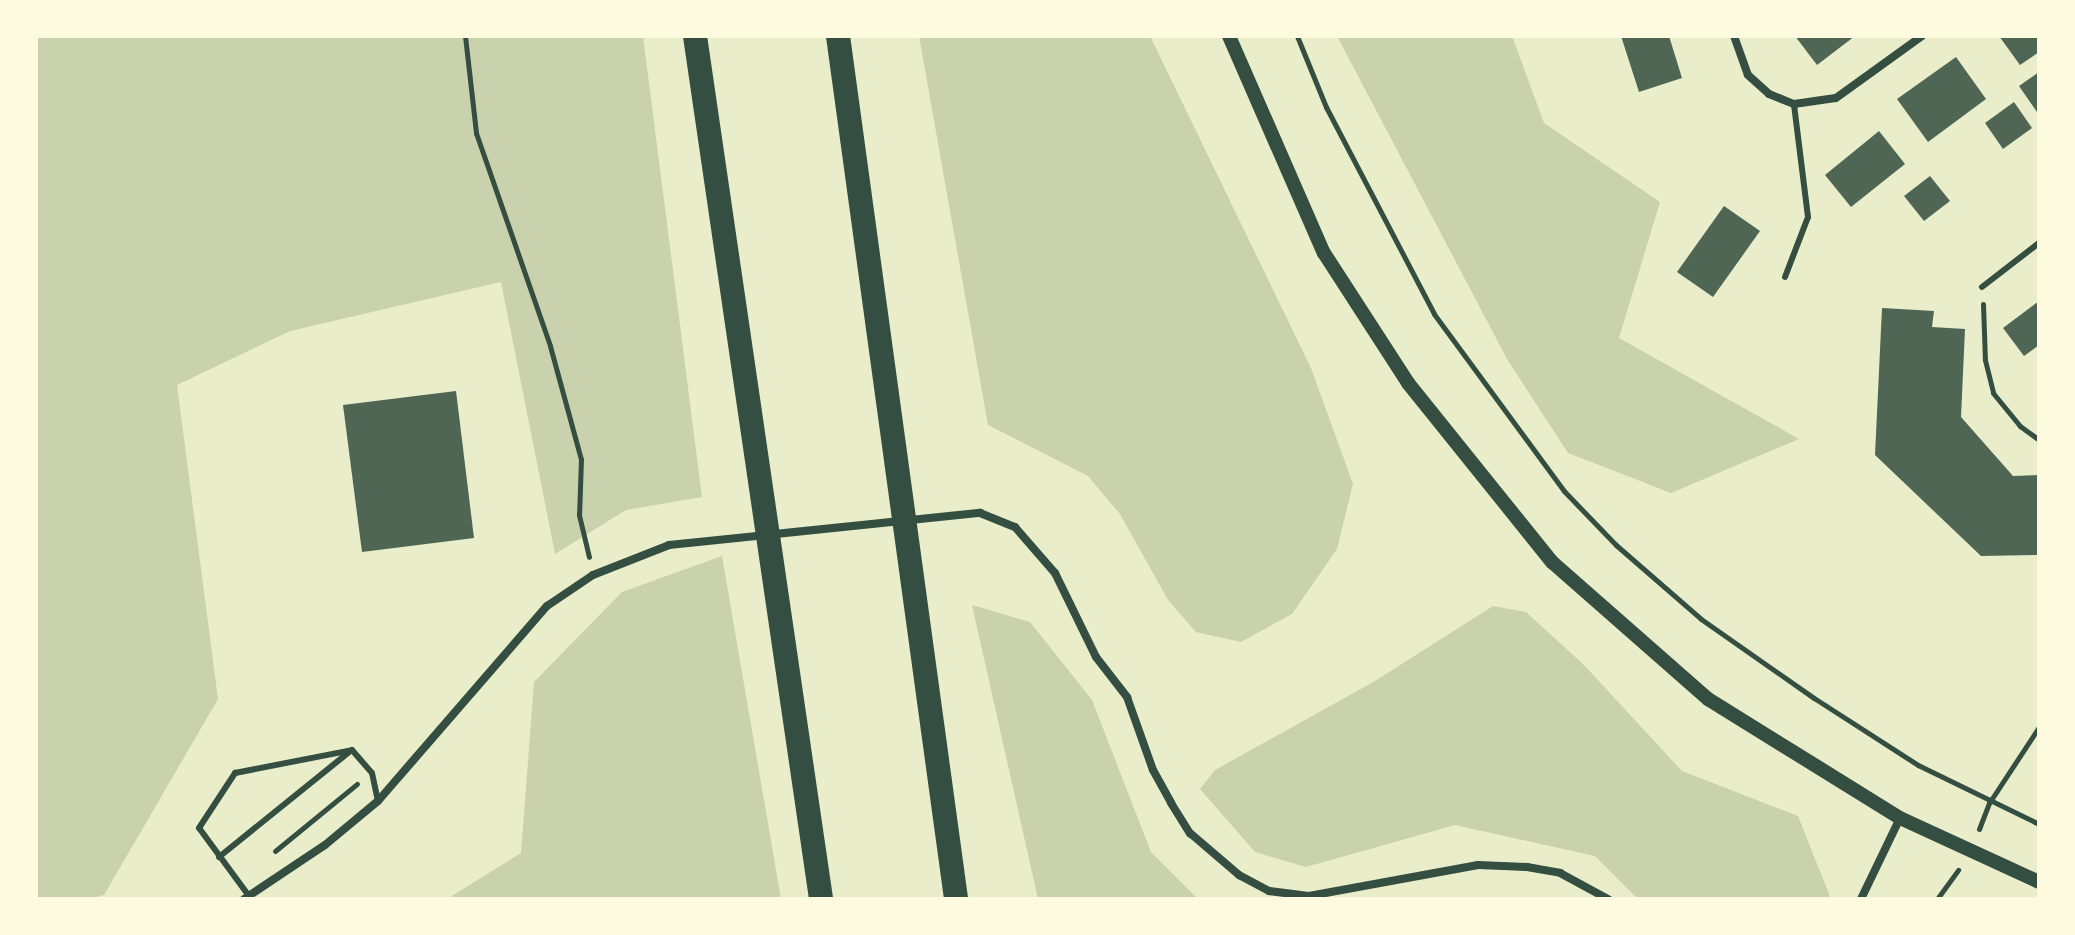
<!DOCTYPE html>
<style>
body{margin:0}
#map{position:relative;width:2075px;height:935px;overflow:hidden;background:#e9edc9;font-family:Helvetica,sans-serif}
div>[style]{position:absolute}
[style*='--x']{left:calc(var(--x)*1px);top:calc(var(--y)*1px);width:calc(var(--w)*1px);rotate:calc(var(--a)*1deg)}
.green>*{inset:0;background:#cad2ad}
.building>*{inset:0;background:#4f6655}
.path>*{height:5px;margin:-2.5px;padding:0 2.5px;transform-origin:2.5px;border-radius:2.5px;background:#344e41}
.service>*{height:6px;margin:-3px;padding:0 3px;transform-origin:3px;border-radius:3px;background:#344e41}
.minor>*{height:8px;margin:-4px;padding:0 4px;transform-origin:4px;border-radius:4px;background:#344e41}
.tertiary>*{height:14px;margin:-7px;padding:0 7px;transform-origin:7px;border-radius:7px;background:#344e41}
.motorway>*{height:24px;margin:-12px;padding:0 12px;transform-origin:12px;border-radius:12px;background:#344e41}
span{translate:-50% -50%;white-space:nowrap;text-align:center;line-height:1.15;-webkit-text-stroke:6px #fefae0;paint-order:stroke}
.frame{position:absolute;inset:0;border:38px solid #fefae0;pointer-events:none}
</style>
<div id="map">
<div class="green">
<div style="clip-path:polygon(36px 36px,643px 36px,702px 497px,626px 510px,555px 554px,501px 282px,290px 331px,177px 385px,218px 699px,104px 895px,89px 899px,36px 899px)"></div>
<div style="clip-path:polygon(919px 36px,1150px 36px,1311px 368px,1353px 484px,1337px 549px,1292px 614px,1241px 642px,1196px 632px,1168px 600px,1120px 514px,1088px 476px,988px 425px)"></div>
<div style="clip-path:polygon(1337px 36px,1512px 36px,1544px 123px,1660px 202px,1619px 338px,1799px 439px,1671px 493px,1568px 453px,1507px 359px)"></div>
<div style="clip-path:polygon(722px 556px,781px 899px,447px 899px,521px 853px,534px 682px,622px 592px)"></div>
<div style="clip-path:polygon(972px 605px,1030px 622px,1092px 700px,1151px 852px,1198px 899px,1038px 899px)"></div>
<div style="clip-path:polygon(1493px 606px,1526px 612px,1584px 665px,1682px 771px,1798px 816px,1831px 899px,1638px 899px,1595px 856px,1455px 825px,1306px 867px,1255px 852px,1200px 789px,1215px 770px,1375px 681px)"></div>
</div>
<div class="building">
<div style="clip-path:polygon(1621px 36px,1669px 36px,1682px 78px,1639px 92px)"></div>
<div style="clip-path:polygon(1795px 36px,1855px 36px,1817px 65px)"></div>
<div style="clip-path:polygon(1999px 36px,2039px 36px,2039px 52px,2020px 65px)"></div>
<div style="clip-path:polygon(1956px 57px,1986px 99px,1928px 142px,1897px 99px)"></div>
<div style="clip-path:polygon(2039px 72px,2039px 115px,2019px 86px)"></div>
<div style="clip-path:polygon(2014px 102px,2032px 128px,2003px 149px,1985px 123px)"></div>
<div style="clip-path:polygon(1879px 131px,1905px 164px,1851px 207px,1825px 175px)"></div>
<div style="clip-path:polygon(1930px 176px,1950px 201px,1924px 221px,1904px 196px)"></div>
<div style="clip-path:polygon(1724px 206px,1760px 231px,1713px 297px,1677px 272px)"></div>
<div style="clip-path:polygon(2039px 301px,2039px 345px,2024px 356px,2003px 328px)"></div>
<div style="clip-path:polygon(1882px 308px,1934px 311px,1932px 327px,1965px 329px,1961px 417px,2013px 476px,2039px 475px,2039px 555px,1981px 556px,1875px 455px)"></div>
<div style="clip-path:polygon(456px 391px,474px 538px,362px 552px,343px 405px)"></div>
</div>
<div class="path">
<div style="--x:465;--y:36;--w:98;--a:83.5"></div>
<div style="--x:476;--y:133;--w:225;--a:70.8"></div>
<div style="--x:550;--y:346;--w:117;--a:74.7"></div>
<div style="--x:581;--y:459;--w:56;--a:92"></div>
<div style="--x:579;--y:515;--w:43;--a:76.6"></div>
<div style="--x:1297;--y:36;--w:77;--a:67.8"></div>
<div style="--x:1326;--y:107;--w:233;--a:62.4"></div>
<div style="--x:1434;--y:314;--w:220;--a:53.7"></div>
<div style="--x:1564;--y:491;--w:75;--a:46.1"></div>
<div style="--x:1616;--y:545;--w:113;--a:41"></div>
<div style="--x:1701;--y:619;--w:138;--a:35"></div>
<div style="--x:1814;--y:698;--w:124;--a:32.8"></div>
<div style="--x:1918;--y:765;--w:135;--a:26"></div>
<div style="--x:1983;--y:304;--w:56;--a:88"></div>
<div style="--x:1985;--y:360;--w:34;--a:76"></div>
<div style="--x:1993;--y:393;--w:43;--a:50.7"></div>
<div style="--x:2020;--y:426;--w:24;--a:36"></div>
<div style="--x:1979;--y:829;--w:28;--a:-69"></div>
<div style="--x:1989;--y:803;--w:91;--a:-56.7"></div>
<div style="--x:275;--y:851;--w:106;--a:-39.3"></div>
<div style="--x:1937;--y:899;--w:36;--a:-54"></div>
</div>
<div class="service">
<div style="--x:1785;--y:277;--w:64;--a:-69"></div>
<div style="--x:1808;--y:217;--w:114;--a:-97.1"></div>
<div style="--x:1982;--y:287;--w:72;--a:-37.7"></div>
<div style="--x:219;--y:857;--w:167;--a:-38.9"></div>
<div style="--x:249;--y:896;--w:84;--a:-126.3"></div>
<div style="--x:199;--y:828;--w:66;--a:-56.8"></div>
<div style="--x:235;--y:773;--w:119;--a:-11.1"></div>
<div style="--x:352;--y:750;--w:30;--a:49"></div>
<div style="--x:372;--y:773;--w:29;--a:78"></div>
</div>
<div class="minor">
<div style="--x:1734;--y:36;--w:41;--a:70.3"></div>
<div style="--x:1748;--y:75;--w:28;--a:42"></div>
<div style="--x:1769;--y:94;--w:27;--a:22"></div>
<div style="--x:1794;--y:104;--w:42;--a:-8.1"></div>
<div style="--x:1836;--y:98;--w:106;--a:-35.8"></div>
<div style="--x:244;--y:899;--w:97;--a:-33.7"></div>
<div style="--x:325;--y:845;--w:69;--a:-39.7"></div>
<div style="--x:378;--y:801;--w:258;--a:-49.1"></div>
<div style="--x:547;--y:606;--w:55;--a:-34"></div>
<div style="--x:593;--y:575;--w:82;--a:-21.5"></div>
<div style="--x:669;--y:545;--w:313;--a:-5.9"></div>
<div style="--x:980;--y:513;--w:38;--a:22"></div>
<div style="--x:1015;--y:527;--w:61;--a:49"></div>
<div style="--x:1055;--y:573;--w:93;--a:64"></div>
<div style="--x:1096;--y:657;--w:51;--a:52.2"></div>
<div style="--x:1127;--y:697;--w:77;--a:70.4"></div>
<div style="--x:1153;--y:770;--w:38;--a:61"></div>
<div style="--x:1171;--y:803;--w:36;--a:58"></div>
<div style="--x:1190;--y:833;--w:65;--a:40.6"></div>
<div style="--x:1239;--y:875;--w:34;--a:28"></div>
<div style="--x:1269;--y:891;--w:40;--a:7.1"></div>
<div style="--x:1309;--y:896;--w:172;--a:-10.4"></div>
<div style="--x:1478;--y:865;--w:49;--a:2.3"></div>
<div style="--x:1527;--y:867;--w:34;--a:10"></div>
<div style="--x:1560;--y:873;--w:55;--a:28.4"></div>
<div style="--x:1861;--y:899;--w:90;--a:-64.3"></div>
</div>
<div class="tertiary">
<div style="--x:1229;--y:36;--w:237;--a:66.4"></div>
<div style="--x:1324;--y:253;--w:155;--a:57.1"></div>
<div style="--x:1408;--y:383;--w:230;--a:51.2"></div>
<div style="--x:1552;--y:562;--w:208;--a:41.3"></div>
<div style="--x:1708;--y:699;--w:226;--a:31.8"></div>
<div style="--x:1900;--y:818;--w:153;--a:24.7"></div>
</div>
<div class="motorway">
<div style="--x:695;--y:36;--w:872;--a:81.69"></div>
<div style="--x:838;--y:36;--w:871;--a:82.21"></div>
</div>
<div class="frame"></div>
</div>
